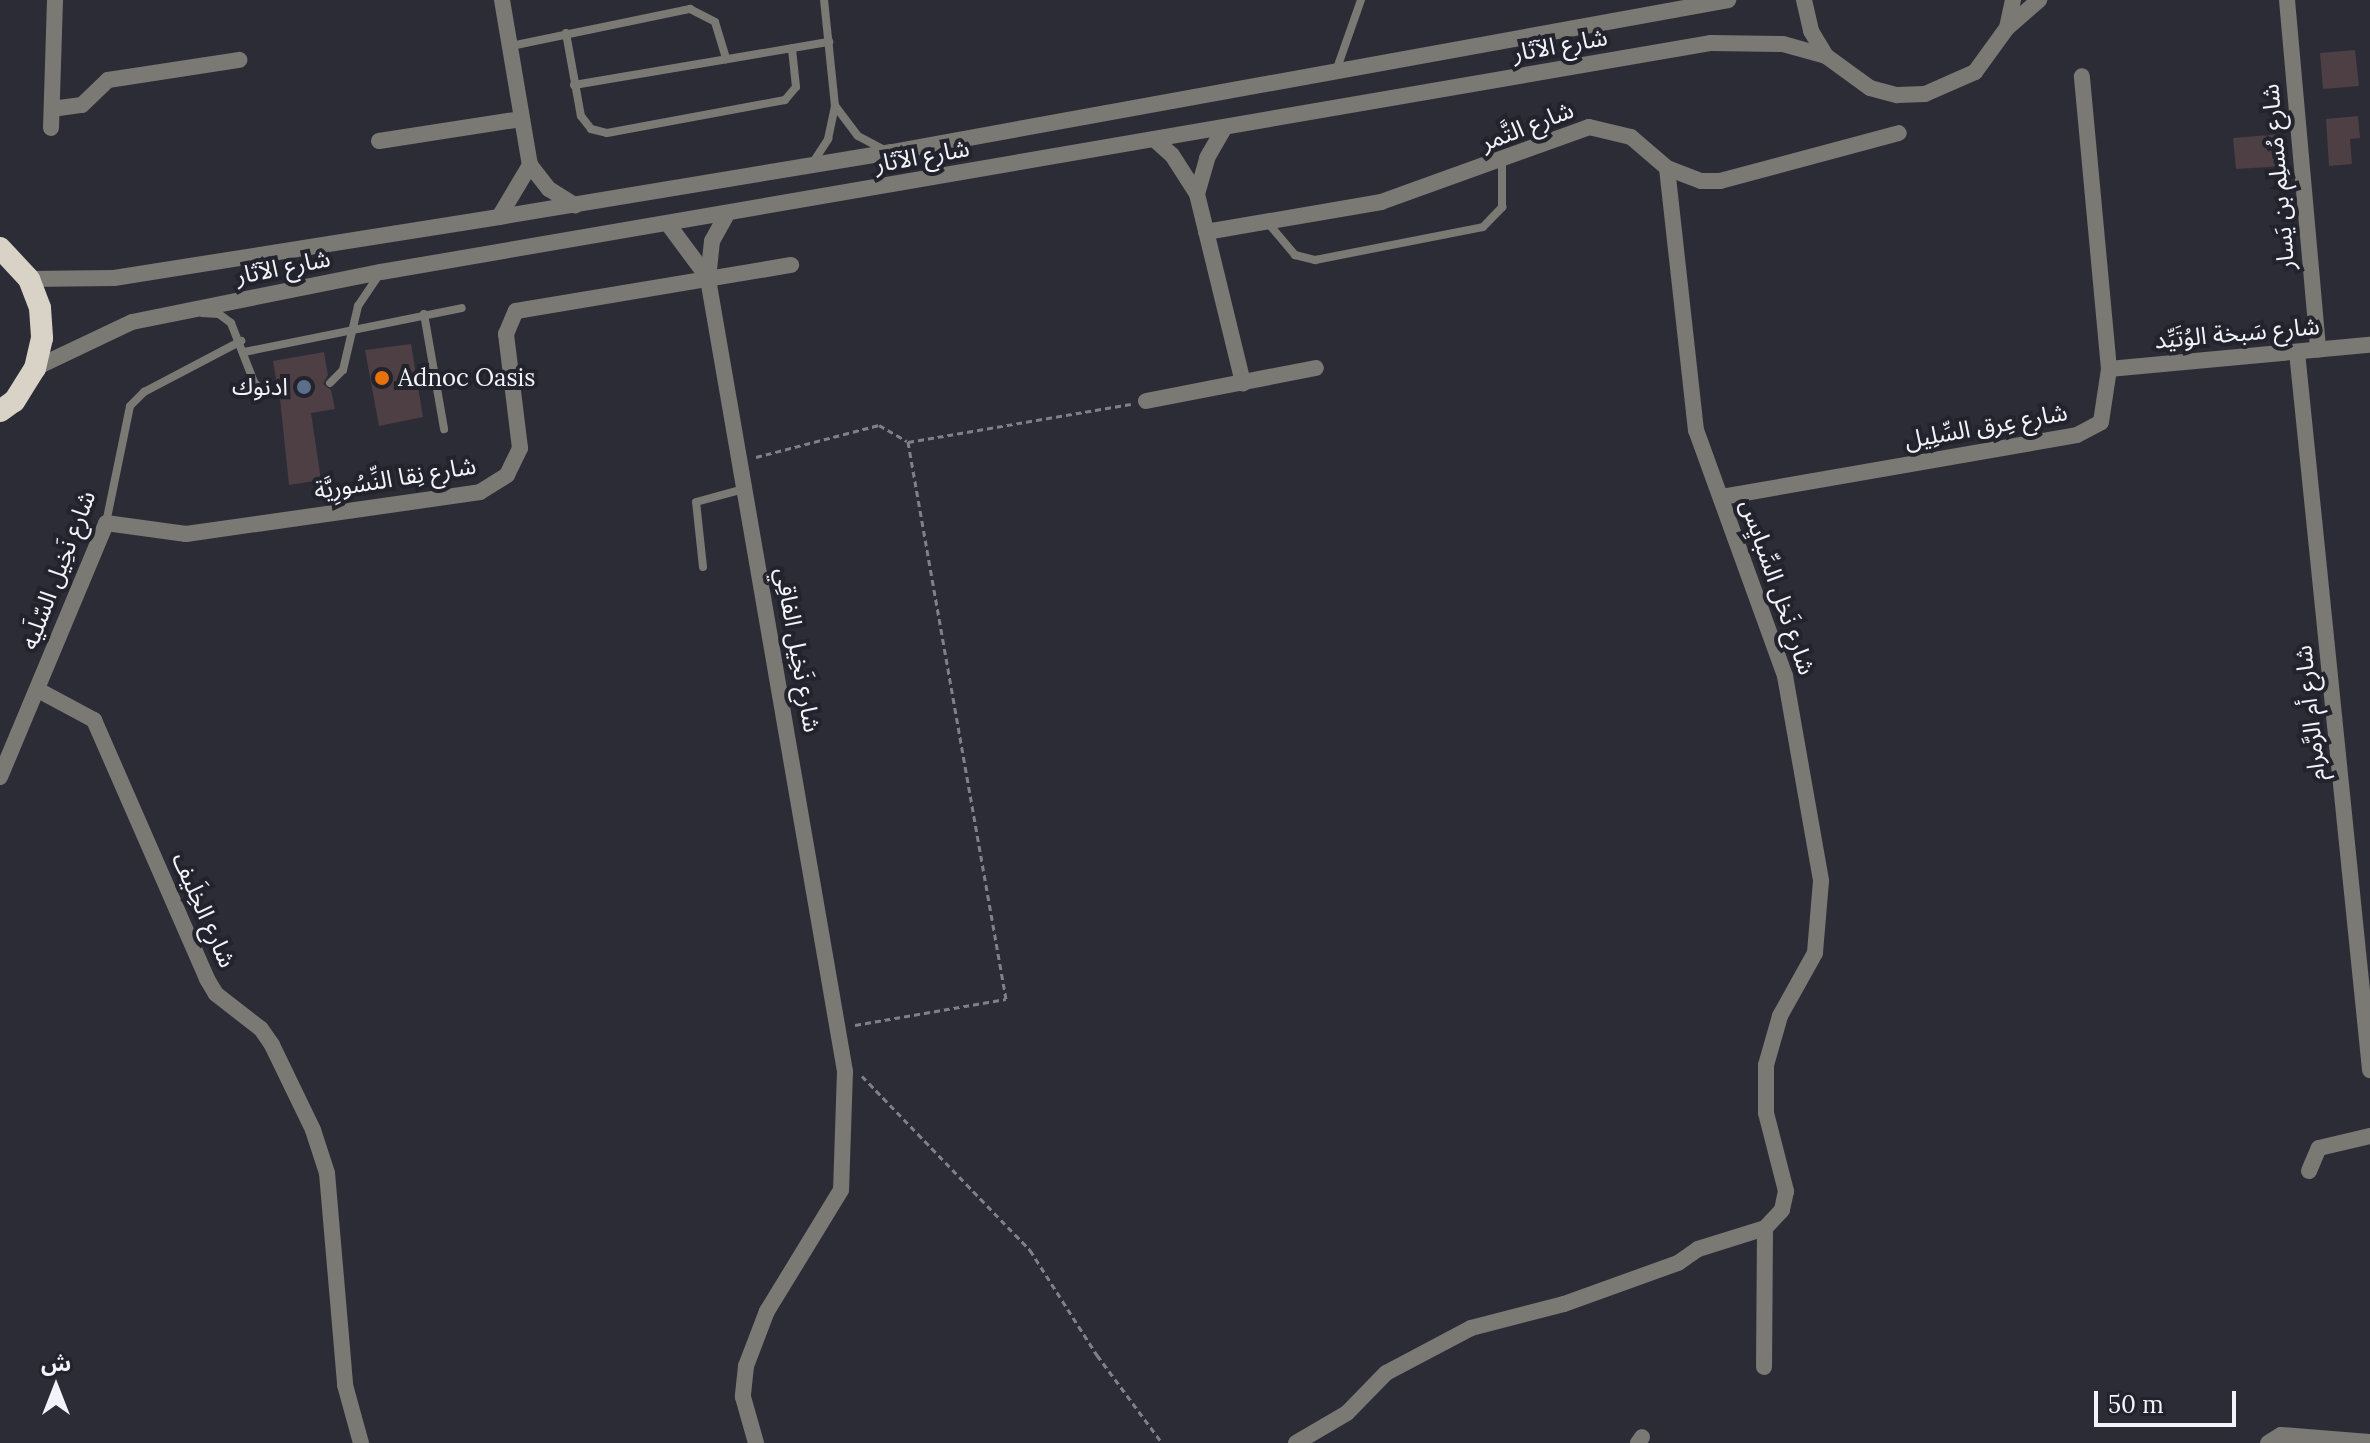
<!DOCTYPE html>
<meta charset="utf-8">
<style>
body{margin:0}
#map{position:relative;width:2370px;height:1443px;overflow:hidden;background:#2c2c37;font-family:Lora,"Noto Sans Arabic",serif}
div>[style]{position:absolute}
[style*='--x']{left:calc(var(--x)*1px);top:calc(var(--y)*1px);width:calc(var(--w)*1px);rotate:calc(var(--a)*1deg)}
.building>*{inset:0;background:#4d3f43}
.path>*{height:3px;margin-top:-1.5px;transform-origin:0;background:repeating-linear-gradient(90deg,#80808a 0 6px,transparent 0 10px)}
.service>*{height:8px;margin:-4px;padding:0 4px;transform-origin:4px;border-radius:4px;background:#7b7973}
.minor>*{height:16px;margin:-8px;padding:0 8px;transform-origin:8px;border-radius:8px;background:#7b7973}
.tertiary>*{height:16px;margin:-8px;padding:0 8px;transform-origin:8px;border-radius:8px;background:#7b7973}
.trunk>*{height:22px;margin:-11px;padding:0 11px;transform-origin:11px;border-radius:11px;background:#d8d3c6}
.dots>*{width:22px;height:22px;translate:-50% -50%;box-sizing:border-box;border:4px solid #22232d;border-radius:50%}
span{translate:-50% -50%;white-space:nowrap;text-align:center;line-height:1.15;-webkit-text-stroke:8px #22232d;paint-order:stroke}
.street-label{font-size:24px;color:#f3f4fb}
.poi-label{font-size:24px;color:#f3f4fb}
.left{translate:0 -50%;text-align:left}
.right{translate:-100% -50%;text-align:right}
.north{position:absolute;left:16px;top:1347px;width:80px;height:80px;-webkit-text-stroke:6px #22232d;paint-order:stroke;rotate:0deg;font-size:22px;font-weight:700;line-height:32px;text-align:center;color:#f3f4fb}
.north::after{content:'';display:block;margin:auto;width:28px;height:36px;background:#f3f4fb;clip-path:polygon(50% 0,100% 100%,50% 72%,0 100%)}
.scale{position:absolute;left:2094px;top:1391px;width:142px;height:36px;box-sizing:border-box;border:4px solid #f3f4fb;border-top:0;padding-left:10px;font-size:24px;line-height:28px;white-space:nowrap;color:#f3f4fb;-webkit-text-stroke:6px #22232d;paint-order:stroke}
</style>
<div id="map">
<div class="building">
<div style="clip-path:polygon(2355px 50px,2359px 86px,2323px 89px,2320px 53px)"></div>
<div style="clip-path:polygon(2358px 116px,2360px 138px,2350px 139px,2352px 164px,2329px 166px,2326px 119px)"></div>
<div style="clip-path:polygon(2282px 134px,2285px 166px,2236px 169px,2233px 138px)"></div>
<div style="clip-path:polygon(411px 344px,423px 417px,379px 426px,365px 350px)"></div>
<div style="clip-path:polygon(324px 352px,328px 375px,323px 384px,331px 390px,335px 409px,311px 413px,321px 480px,289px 485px,280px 399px,285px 390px,277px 385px,273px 361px)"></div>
</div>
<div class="path">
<div style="--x:756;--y:457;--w:127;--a:-14.6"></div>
<div style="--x:879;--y:425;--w:32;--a:30"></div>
<div style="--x:855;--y:1025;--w:153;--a:-9.8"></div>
<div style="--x:1006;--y:999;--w:566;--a:-99.98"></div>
<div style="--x:908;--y:442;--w:226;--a:-9.7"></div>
<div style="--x:862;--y:1076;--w:242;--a:46"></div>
<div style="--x:1030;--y:1250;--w:125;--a:57.5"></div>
<div style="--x:1097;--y:1355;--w:109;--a:53.5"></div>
</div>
<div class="service">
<div style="--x:566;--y:33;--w:84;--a:79.8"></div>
<div style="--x:581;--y:116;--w:16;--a:52"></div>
<div style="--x:591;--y:129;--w:16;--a:14"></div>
<div style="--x:607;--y:133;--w:181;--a:-10.5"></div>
<div style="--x:785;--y:100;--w:17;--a:-50"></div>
<div style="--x:796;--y:87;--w:39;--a:-96"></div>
<div style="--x:511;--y:46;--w:183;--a:-11.7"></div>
<div style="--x:690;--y:9;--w:28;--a:27"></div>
<div style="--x:715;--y:22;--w:39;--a:73"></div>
<div style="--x:1336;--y:71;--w:75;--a:-70.6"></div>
<div style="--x:574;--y:85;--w:259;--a:-9.6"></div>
<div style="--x:836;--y:107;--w:36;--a:53"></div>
<div style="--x:858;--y:136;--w:30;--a:28"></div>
<div style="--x:812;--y:164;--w:30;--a:-57"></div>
<div style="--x:828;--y:139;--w:34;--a:-78"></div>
<div style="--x:835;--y:106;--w:107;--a:-95.9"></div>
<div style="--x:1268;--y:223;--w:42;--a:49.8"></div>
<div style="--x:1295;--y:255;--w:21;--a:14"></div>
<div style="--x:1315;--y:260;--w:171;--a:-11.1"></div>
<div style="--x:1483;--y:227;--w:28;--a:-46"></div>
<div style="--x:1502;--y:207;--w:45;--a:-90"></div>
<div style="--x:202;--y:313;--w:17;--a:3"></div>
<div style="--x:219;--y:314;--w:15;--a:37"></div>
<div style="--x:231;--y:323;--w:63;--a:68.7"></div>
<div style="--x:254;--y:382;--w:9;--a:49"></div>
<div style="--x:260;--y:389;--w:18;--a:9"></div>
<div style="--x:424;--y:314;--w:117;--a:80.1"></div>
<div style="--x:244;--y:352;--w:222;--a:-11.4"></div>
<div style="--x:330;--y:383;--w:18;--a:-45"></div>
<div style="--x:343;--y:370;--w:66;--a:-76.8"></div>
<div style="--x:358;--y:306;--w:37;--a:-56"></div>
<div style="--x:106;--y:523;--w:119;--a:-78.4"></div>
<div style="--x:130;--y:406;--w:20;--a:-45"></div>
<div style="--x:144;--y:392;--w:110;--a:-27.7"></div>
<div style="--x:703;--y:567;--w:65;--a:-96.1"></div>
<div style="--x:696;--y:502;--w:50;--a:-15.2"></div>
</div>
<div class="minor">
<div style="--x:502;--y:0;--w:167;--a:80.4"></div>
<div style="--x:530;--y:165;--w:31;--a:52"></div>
<div style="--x:549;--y:189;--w:31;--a:32"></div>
<div style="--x:2287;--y:0;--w:351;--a:84.9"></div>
<div style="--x:52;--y:109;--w:30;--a:-8"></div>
<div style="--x:82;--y:105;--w:36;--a:-44"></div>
<div style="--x:108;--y:80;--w:133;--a:-8.7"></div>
<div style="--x:51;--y:128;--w:128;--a:-88.2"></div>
<div style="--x:1154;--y:139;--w:24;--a:42"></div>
<div style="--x:1172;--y:155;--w:46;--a:57.3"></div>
<div style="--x:1197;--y:194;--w:195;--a:76.3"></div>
<div style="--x:379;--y:141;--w:144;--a:-8.8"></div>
<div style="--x:1667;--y:168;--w:264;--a:83.7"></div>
<div style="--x:1696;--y:430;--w:262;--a:70.1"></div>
<div style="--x:1785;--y:676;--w:208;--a:80"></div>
<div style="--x:1821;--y:881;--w:72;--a:94.8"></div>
<div style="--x:1815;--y:953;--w:72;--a:119.1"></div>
<div style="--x:1780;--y:1016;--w:51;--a:105.9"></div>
<div style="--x:1766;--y:1065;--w:48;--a:90"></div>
<div style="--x:1766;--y:1113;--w:81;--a:75.6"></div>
<div style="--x:1786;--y:1191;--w:19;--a:102"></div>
<div style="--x:1782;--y:1210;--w:25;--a:133"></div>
<div style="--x:1765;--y:1228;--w:139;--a:90.4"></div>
<div style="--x:1197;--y:194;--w:37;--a:-74"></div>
<div style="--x:1207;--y:158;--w:34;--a:-60"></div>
<div style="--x:727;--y:214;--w:31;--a:119"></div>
<div style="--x:712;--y:241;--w:38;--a:96"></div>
<div style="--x:708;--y:279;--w:804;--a:80.19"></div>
<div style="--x:845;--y:1071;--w:119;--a:91.9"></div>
<div style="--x:841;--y:1190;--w:142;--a:121.4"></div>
<div style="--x:767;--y:1311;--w:59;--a:110.9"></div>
<div style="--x:746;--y:1366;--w:31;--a:96"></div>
<div style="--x:743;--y:1397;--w:48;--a:74.2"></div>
<div style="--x:499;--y:217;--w:61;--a:-59.2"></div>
<div style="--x:668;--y:224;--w:67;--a:53.5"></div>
<div style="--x:1206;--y:232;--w:178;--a:-9.7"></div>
<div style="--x:1381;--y:202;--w:221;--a:-19.8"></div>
<div style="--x:1589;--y:127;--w:43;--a:13.4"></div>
<div style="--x:1631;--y:137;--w:48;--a:40.7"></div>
<div style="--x:1667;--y:168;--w:36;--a:21"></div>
<div style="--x:1701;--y:181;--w:19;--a:0"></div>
<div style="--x:1720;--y:181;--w:185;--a:-15"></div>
<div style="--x:2297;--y:352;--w:722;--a:84.19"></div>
<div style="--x:2109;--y:369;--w:262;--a:-5.3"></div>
<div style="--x:1146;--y:401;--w:173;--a:-11"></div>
<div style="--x:1722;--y:497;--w:360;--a:-9.9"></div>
<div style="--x:2077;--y:435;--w:27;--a:-28"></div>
<div style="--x:2101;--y:422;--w:54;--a:-81.4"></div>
<div style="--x:2109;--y:369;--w:294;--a:-95.3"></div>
<div style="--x:38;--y:690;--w:64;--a:28.2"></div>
<div style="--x:94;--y:720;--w:283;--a:66.4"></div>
<div style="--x:207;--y:979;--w:17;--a:59"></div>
<div style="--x:216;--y:994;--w:57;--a:37.9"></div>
<div style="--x:261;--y:1029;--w:19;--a:55"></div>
<div style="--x:272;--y:1045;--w:94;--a:64.2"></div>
<div style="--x:313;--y:1130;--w:45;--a:72"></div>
<div style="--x:327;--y:1173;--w:213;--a:85.1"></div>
<div style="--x:345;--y:1385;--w:60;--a:74.6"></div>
<div style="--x:0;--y:777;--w:275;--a:-67.3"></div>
<div style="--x:106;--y:523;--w:81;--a:7.8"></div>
<div style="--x:186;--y:534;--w:297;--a:-8.1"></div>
<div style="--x:480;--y:492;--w:32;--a:-32"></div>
<div style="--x:507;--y:475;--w:30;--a:-64"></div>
<div style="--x:520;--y:448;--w:115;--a:-97"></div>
<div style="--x:506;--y:334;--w:25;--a:-67"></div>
<div style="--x:516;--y:311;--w:279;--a:-9.5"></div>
<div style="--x:2309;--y:1171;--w:25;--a:-67"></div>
<div style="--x:2319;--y:1148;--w:52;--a:-13.2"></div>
<div style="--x:1296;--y:1443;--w:59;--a:-30.5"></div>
<div style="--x:1347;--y:1413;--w:56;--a:-45.7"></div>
<div style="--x:1386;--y:1373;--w:96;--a:-27.9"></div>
<div style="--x:1471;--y:1328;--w:96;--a:-14.5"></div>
<div style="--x:1564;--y:1304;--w:121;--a:-19.8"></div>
<div style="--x:1678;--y:1263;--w:24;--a:-35"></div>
<div style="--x:1698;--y:1249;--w:70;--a:-17.4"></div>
<div style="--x:1638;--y:1443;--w:7;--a:-56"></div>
<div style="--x:2268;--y:1443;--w:15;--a:-32"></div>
<div style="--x:2281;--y:1435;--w:89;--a:4.5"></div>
</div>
<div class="tertiary">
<div style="--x:1804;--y:0;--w:32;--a:77"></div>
<div style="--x:1811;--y:31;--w:29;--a:59"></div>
<div style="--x:1826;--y:56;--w:54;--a:36"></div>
<div style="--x:1870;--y:88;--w:28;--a:15"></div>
<div style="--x:1897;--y:95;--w:28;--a:-2"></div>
<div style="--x:1925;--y:94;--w:55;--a:-23.7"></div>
<div style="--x:1975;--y:72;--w:54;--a:-54"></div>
<div style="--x:2007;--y:28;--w:29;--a:-78"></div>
<div style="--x:2007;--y:28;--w:43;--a:-41.2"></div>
<div style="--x:29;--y:279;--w:85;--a:-0.7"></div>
<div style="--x:114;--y:278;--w:390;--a:-9"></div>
<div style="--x:499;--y:217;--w:398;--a:-9.4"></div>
<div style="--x:892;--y:152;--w:850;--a:-10.3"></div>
<div style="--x:35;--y:368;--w:107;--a:-25.4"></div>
<div style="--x:132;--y:322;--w:254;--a:-11.4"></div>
<div style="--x:381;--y:272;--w:1350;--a:-9.77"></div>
<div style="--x:1711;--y:43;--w:72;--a:0.8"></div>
<div style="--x:1783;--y:44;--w:45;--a:15.6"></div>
</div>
<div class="trunk">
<div style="--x:0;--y:248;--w:42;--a:46.9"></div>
<div style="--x:29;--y:279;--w:31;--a:69"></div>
<div style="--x:40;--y:308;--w:30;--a:86"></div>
<div style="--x:42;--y:338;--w:31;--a:103"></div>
<div style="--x:35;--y:368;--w:39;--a:122"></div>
<div style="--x:14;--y:401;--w:17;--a:144"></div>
</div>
<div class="dots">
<div style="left:382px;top:378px;background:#e8710a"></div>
<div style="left:304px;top:387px;background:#5c6f8a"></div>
</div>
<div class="street-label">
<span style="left:1560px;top:45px;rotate:-10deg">شارع الآثار</span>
<span style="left:1527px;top:126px;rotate:-21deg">شارع التَّمر</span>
<span style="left:922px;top:156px;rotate:-10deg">شارع الآثار</span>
<span style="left:2278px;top:177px;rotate:-95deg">شارع مُسلِم بن يَسار</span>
<span style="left:283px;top:267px;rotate:-11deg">شارع الآثار</span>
<span style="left:2237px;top:333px;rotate:-5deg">شارع سَبخة الوُتَيِّد</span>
<span style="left:1986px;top:426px;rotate:-10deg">شارع عِرق السِّلِيل</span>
<span style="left:395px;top:478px;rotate:-9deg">شارع نِقا النِّسُورِيَّة</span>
<span style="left:58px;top:570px;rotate:-69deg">شارع نَخِيل السّلَيه</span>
<span style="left:1778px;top:587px;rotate:71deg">شارع نَخل السِّبايِس</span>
<span style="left:798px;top:650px;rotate:80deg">شارع نَخِيل الفاقِي</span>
<span style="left:2310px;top:713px;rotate:-96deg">شارع أم الرَّمرام</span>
<span style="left:204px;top:910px;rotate:66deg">شارع الخِلَيف</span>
</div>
<div class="poi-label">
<span class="left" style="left:398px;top:378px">Adnoc Oasis</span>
<span class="right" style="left:288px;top:387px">ادنوك</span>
</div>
<div class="north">ش</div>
<div class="scale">50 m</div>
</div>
